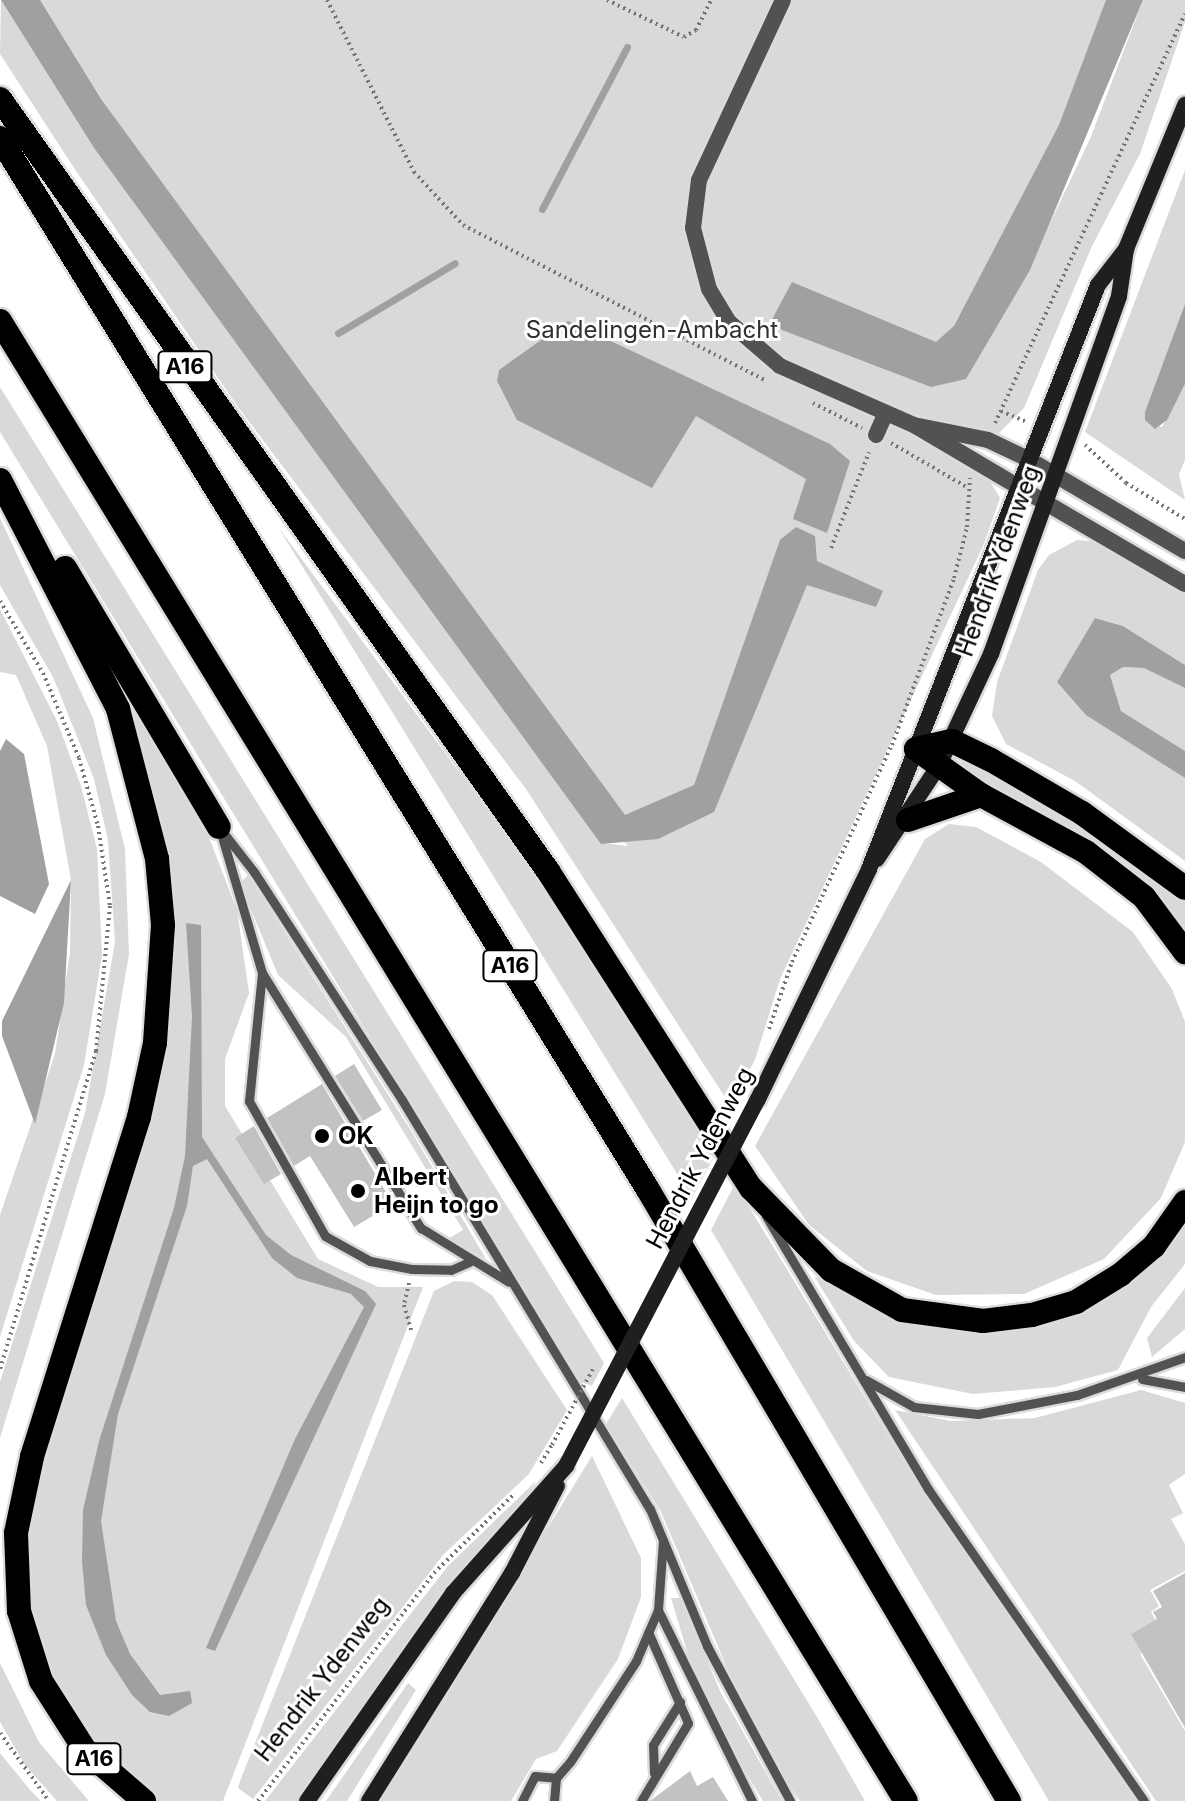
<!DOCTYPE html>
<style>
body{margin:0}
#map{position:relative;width:1185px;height:1801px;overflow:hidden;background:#fff;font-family:Inter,sans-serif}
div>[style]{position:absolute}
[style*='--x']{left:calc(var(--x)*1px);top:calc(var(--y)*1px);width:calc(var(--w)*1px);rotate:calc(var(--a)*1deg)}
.green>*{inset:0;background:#d9d9d9}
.water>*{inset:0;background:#a0a0a0}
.stream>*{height:7px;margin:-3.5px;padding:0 3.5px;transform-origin:3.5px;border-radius:3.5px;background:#a0a0a0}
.building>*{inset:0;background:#c2c2c2}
.path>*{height:4px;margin-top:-2px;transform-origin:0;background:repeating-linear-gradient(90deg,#747474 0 2px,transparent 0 6px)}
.roads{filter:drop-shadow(2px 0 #dbdbdb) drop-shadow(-2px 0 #dbdbdb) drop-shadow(0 2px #dbdbdb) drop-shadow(0 -2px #dbdbdb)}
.service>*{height:9px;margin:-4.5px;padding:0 4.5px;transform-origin:4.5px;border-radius:4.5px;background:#525252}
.minor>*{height:16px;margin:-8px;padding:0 8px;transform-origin:8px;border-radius:8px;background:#525252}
.tertiary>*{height:16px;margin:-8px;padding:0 8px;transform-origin:8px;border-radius:8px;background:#525252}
.secondary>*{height:16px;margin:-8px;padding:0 8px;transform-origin:8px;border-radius:8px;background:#1f1f1f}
.motorway>*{height:24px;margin:-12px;padding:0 12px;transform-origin:12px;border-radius:12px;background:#000}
.path-bridge>*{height:4px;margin-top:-2px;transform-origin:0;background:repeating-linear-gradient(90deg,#747474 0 2px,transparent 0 6px)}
.secondary-bridge>*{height:16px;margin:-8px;padding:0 8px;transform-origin:8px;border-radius:8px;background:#1f1f1f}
.dots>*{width:22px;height:22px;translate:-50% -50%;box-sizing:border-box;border:4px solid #fff;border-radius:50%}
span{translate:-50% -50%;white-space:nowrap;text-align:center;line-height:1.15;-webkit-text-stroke:6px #fff;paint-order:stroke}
.shield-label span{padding:2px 6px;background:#fff;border:2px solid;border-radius:6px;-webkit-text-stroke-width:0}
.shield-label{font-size:22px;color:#000;font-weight:700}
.park-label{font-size:24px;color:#303030}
.street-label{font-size:24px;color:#000}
.poi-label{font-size:24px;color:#000;font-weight:700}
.left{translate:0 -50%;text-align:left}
</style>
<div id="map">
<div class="green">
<div style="clip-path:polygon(1px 0,94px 148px,601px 843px,628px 846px,606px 823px,32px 0,1121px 0,1017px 292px,1090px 139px,1143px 0,1185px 0,1185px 22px,1140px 154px,1092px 246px,1024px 408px,997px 435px,968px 426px,956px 459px,987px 476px,1000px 498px,984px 544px,780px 979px,755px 1060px,730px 1105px,526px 789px,238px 407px,74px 168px,0 54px)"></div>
<div style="clip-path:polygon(1185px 170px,1185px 304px,1145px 420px,1162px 427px,1185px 384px,1185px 460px,1179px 474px,1185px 500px,1085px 432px)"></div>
<div style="clip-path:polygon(0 387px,604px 1363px,592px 1386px,581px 1382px,0 432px)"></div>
<div style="clip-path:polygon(0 518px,93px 718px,125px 849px,129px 954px,105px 1094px,0 1438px,0 1382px,85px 1113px,115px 942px,108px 840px,94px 779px,53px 677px,0 585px)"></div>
<div style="clip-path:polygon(278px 527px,565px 915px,716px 1153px,692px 1198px)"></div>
<div style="clip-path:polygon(1077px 540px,1110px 543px,1185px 592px,1185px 665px,1123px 626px,1096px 618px,1057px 682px,1185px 778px,1185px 861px,1075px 781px,1006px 744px,992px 716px,997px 682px,1038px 570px,1049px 555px)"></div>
<div style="clip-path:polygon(0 609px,57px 721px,81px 786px,97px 849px,102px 955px,84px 1065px,0 1337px,0 1215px,55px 1054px,70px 952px,71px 880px,47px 746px,16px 675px,0 672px)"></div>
<div style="clip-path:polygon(109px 653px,198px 809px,237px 910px,249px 993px,225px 1059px,225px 1106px,318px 1259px,378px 1287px,423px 1287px,223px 1801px,157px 1801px,136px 1787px,75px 1730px,28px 1635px,24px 1509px,146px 1110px,164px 846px,143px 748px)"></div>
<div style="clip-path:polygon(1123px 667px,1145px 668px,1185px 688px,1185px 751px,1121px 711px,1110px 675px)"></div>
<div style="clip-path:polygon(961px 761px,976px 761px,1029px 792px,1185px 897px,1185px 937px,960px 774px)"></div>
<div style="clip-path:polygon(949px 824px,976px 827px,1041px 862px,1133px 932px,1172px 989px,1185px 1022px,1185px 1142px,1161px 1198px,1104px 1259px,1024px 1294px,936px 1295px,867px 1271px,809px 1225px,755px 1146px,925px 839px)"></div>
<div style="clip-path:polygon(248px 875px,410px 1129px,486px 1259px,448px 1239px,463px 1230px,346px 1037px,278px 975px,240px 883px)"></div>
<div style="clip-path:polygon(735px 1184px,920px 1488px,1078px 1708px,1136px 1801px,1049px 1801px,711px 1230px)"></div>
<div style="clip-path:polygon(1185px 1216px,1185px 1264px,1151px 1307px,1118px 1370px,1055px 1387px,973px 1394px,889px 1377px,854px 1341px,814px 1276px,901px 1321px,977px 1330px,1045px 1322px)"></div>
<div style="clip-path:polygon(454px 1281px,472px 1282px,492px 1295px,567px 1410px,529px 1474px,444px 1554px,253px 1799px,238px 1788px,240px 1781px,434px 1291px)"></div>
<div style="clip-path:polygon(1185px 1288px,1185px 1329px,1152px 1357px,1147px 1338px)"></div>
<div style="clip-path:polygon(1141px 1390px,1185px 1403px,1185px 1474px,1169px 1485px,1183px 1513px,1171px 1519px,1185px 1544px,1185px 1571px,1150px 1590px,1159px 1606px,1151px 1612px,1167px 1639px,1140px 1654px,1185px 1731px,1185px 1801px,1156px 1801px,895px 1410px,951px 1421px,1035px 1418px)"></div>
<div style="clip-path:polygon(622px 1398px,817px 1717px,865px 1801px,800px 1801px,792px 1789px,739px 1696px,661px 1512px,606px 1424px)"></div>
<div style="clip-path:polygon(592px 1456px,641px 1558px,641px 1597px,618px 1659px,557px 1751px,536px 1759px,511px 1801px,379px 1801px)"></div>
<div style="clip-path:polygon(536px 1481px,515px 1517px,438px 1600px,298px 1801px,265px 1801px,448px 1566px)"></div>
<div style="clip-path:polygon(671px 1598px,680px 1598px,721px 1693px,782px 1801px,763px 1801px,734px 1753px,692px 1668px)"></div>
<div style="clip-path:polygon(0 1663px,39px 1742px,89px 1801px,57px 1801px,25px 1765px,0 1722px)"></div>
<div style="clip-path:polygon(408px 1683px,416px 1690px,347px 1801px,326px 1801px)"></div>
<div style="clip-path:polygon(0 1753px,31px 1791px,41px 1801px,0 1801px)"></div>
</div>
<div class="water">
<div style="clip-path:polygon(1px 0,40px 0,101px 99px,625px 815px,694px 785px,780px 540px,796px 527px,815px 536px,817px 561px,883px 591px,876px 607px,807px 585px,714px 812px,658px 839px,601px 844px,94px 148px)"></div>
<div style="clip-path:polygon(1106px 0,1143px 0,1030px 270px,966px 379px,931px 387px,769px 325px,792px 282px,936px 342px,954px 326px,1059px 125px)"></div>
<div style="clip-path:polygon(1185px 304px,1185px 384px,1167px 420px,1155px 429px,1145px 420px,1145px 412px)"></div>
<div style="clip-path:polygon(568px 321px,830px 444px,850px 461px,827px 533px,793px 519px,806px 479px,696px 416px,652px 488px,517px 420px,497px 381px,499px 370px)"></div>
<div style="clip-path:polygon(1095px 618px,1123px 626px,1185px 665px,1185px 688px,1144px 668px,1123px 667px,1110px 675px,1121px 711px,1185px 751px,1185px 778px,1086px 715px,1057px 682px)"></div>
<div style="clip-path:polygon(6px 739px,24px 754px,49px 884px,35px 914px,0 896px,0 751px)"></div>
<div style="clip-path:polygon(71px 880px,64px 1003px,35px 1124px,2px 1036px,2px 1021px)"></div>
<div style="clip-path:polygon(186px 923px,201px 925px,202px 1137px,266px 1235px,291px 1255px,365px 1291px,376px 1304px,215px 1651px,206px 1648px,295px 1439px,364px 1307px,351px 1294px,297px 1278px,272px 1258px,207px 1159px,193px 1166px,187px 1206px,118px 1414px,101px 1521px,116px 1621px,130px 1654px,160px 1695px,190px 1691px,192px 1703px,169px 1716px,150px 1712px,132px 1695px,106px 1655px,86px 1605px,82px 1561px,83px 1510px,99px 1441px,174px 1208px,185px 1156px,192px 1016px)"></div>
</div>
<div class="stream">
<div style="--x:542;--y:209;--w:183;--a:-62.3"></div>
<div style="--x:338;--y:333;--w:136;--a:-30.9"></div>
</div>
<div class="building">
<div style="clip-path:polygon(354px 1064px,382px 1110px,363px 1121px,335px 1076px)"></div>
<div style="clip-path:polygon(322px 1084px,393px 1204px,354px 1227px,310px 1156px,294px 1166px,267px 1118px)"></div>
<div style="clip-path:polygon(254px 1126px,281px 1174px,264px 1184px,235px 1138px)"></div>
<div style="clip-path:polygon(1185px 1573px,1185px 1728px,1131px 1634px,1157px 1619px,1153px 1612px,1162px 1607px,1153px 1591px)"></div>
<div style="clip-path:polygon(690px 1771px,697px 1786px,713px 1777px,728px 1801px,650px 1801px)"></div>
</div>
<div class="path">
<div style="--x:327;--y:0;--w:193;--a:63.2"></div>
<div style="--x:414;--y:172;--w:72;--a:47.2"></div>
<div style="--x:463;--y:225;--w:339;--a:27.2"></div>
<div style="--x:607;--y:0;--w:85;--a:25.7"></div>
<div style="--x:684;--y:37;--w:14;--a:-30"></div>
<div style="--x:696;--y:30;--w:34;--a:-63"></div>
<div style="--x:813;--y:403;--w:55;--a:27"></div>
<div style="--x:1001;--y:411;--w:26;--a:23"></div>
<div style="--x:995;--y:423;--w:451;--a:-65.1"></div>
<div style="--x:891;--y:443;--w:86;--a:30.2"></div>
<div style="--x:1085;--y:445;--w:56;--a:42.8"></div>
<div style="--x:1126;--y:483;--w:69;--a:31.4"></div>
<div style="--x:831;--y:548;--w:103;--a:-68.4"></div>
<div style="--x:0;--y:601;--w:84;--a:59.2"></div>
<div style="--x:43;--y:673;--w:92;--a:67"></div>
<div style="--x:79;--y:758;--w:71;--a:74.4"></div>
<div style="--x:98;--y:826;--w:81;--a:81.5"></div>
<div style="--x:110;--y:906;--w:146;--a:95.5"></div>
<div style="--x:96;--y:1051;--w:332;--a:106.8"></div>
<div style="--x:769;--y:1029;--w:71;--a:-71.1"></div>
<div style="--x:792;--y:962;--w:239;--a:-65.3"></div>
<div style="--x:892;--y:745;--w:178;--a:-69.6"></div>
<div style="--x:954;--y:578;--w:53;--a:-75.7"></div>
<div style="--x:967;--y:527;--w:49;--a:-86.5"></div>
<div style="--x:409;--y:1283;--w:23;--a:103"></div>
<div style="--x:404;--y:1305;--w:26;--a:74"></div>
<div style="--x:541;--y:1463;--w:21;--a:-59"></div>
<div style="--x:0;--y:1733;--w:84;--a:54.2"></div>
<div style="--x:258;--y:1801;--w:288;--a:-52.3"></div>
<div style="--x:434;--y:1573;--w:112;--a:-44.6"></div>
</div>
<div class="roads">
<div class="service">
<div style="--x:219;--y:827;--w:57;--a:52.1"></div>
<div style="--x:254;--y:872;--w:272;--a:57"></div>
<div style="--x:402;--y:1100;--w:478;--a:58.8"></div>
<div style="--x:650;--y:1509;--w:148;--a:67.4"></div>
<div style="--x:707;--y:1646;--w:176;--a:61.8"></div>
<div style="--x:220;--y:830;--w:149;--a:73.6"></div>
<div style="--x:262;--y:973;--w:129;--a:95.8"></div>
<div style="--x:249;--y:1101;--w:155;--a:60.6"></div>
<div style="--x:325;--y:1236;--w:51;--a:29.1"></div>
<div style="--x:370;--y:1261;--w:43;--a:10.8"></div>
<div style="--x:412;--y:1269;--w:39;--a:1"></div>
<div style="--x:451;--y:1270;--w:20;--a:-24"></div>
<div style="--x:262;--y:973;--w:301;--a:58.1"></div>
<div style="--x:421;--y:1228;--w:103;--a:31.5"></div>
<div style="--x:766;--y:1216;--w:317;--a:59.3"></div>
<div style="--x:928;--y:1489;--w:379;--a:55.3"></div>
<div style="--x:1142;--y:1379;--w:44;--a:10.5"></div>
<div style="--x:866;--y:1380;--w:55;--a:29.4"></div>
<div style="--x:914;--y:1407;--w:64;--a:6.2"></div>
<div style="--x:978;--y:1414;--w:101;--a:-10.9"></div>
<div style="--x:1077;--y:1395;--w:114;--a:-19.4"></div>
<div style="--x:658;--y:1610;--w:213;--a:63.8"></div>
<div style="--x:654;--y:1773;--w:28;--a:-92"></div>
<div style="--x:653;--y:1745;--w:51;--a:-57.9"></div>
<div style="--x:522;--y:1801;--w:28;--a:-63"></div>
<div style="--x:535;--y:1776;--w:21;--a:5"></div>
<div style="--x:556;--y:1778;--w:21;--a:-49"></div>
<div style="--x:570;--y:1762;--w:121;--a:-56.8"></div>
<div style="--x:636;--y:1661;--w:56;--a:-66.7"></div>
<div style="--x:658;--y:1610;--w:70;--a:-85.9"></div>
<div style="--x:554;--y:1801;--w:23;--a:-85"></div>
<div style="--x:641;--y:1801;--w:91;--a:-58.9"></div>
<div style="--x:688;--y:1723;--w:99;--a:-113.7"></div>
</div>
<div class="minor">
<div style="--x:783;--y:0;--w:199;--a:115"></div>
<div style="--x:699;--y:180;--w:48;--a:97.1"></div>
<div style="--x:693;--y:228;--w:63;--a:75.3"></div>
<div style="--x:709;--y:289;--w:39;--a:59"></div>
<div style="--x:729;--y:322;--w:67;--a:40.8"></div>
<div style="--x:780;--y:366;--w:146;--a:23.8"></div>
<div style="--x:914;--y:425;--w:120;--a:30.6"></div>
<div style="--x:919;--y:426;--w:70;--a:11.5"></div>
<div style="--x:988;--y:440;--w:44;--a:25.4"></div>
<div style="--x:876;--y:435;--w:24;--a:-66"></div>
</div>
<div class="tertiary">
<div style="--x:1028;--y:459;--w:182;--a:30.4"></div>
<div style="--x:1017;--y:486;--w:194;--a:30.3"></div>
</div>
<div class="secondary">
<div style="--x:877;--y:859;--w:110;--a:-56.5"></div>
<div style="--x:938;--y:767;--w:125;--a:-64.9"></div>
<div style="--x:991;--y:654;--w:380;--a:-70.3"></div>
<div style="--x:1119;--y:296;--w:48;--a:-81.5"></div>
<div style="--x:1126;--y:249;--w:156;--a:-67.7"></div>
<div style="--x:758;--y:1099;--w:255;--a:-64.2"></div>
<div style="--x:869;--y:869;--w:627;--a:-68.59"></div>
<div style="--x:1098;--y:285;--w:46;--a:-52.1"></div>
<div style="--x:307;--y:1801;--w:254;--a:-54.9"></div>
<div style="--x:453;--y:1593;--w:170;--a:-48.3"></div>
<div style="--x:369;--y:1801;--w:269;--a:-57.9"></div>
<div style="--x:512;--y:1573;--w:98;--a:-62.7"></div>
</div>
<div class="motorway">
<div style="--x:0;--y:99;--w:947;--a:54.63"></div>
<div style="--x:548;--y:871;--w:376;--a:57.4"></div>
<div style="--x:751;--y:1188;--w:115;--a:45.7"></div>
<div style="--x:831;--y:1270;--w:81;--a:29.4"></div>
<div style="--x:902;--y:1310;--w:82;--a:7.7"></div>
<div style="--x:983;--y:1321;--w:49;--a:-7"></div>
<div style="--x:1032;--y:1315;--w:46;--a:-16.5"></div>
<div style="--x:1076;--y:1302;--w:52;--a:-31.5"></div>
<div style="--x:1120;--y:1275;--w:45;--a:-40.5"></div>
<div style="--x:1154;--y:1246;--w:54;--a:-54.8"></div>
<div style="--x:0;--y:138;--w:1233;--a:58.36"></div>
<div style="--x:647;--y:1188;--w:712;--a:59.44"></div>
<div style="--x:0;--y:321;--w:1735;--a:58.53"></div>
<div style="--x:0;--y:480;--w:258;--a:62.7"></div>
<div style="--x:118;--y:709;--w:155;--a:75.4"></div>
<div style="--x:157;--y:859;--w:66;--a:84.8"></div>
<div style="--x:163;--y:925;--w:118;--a:93.9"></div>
<div style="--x:155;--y:1043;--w:76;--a:102.2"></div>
<div style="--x:139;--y:1117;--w:356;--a:107.5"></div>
<div style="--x:32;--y:1457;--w:78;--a:101.9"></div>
<div style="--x:16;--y:1533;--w:78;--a:87.8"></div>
<div style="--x:19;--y:1611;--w:73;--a:72.6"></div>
<div style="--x:41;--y:1681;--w:82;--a:57.5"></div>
<div style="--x:85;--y:1750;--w:78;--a:40.8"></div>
<div style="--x:65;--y:568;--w:301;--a:59.3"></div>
<div style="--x:916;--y:749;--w:80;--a:35.3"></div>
<div style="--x:981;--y:795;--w:119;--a:28.5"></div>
<div style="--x:1086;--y:852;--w:73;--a:37.8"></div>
<div style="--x:1144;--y:897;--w:69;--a:53.3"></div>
<div style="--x:916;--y:749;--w:37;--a:-13"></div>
<div style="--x:952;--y:741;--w:43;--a:26"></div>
<div style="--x:991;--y:760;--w:105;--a:30.2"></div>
<div style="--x:1082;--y:813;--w:127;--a:36.1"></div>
<div style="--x:908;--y:820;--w:77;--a:-18.9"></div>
</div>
</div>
<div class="path-bridge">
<div style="--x:552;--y:1445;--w:89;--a:-61.7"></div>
</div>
<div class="secondary-bridge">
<div style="--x:566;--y:1466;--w:414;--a:-62.4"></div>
</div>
<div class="dots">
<div style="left:322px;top:1136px;background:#000"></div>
<div style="left:358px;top:1191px;background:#000"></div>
</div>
<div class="shield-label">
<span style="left:185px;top:367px">A16</span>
<span style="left:510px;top:966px">A16</span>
<span style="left:94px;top:1759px">A16</span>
</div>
<div class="park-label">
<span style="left:652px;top:330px">Sandelingen-Ambacht</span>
</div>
<div class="street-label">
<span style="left:998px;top:561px;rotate:-70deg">Hendrik Ydenweg</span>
<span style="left:700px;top:1158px;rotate:-62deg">Hendrik Ydenweg</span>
<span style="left:322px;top:1679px;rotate:-52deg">Hendrik Ydenweg</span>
</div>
<div class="poi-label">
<span class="left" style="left:338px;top:1136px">OK</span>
<span class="left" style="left:374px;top:1191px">Albert<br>Heijn to go</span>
</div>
</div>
